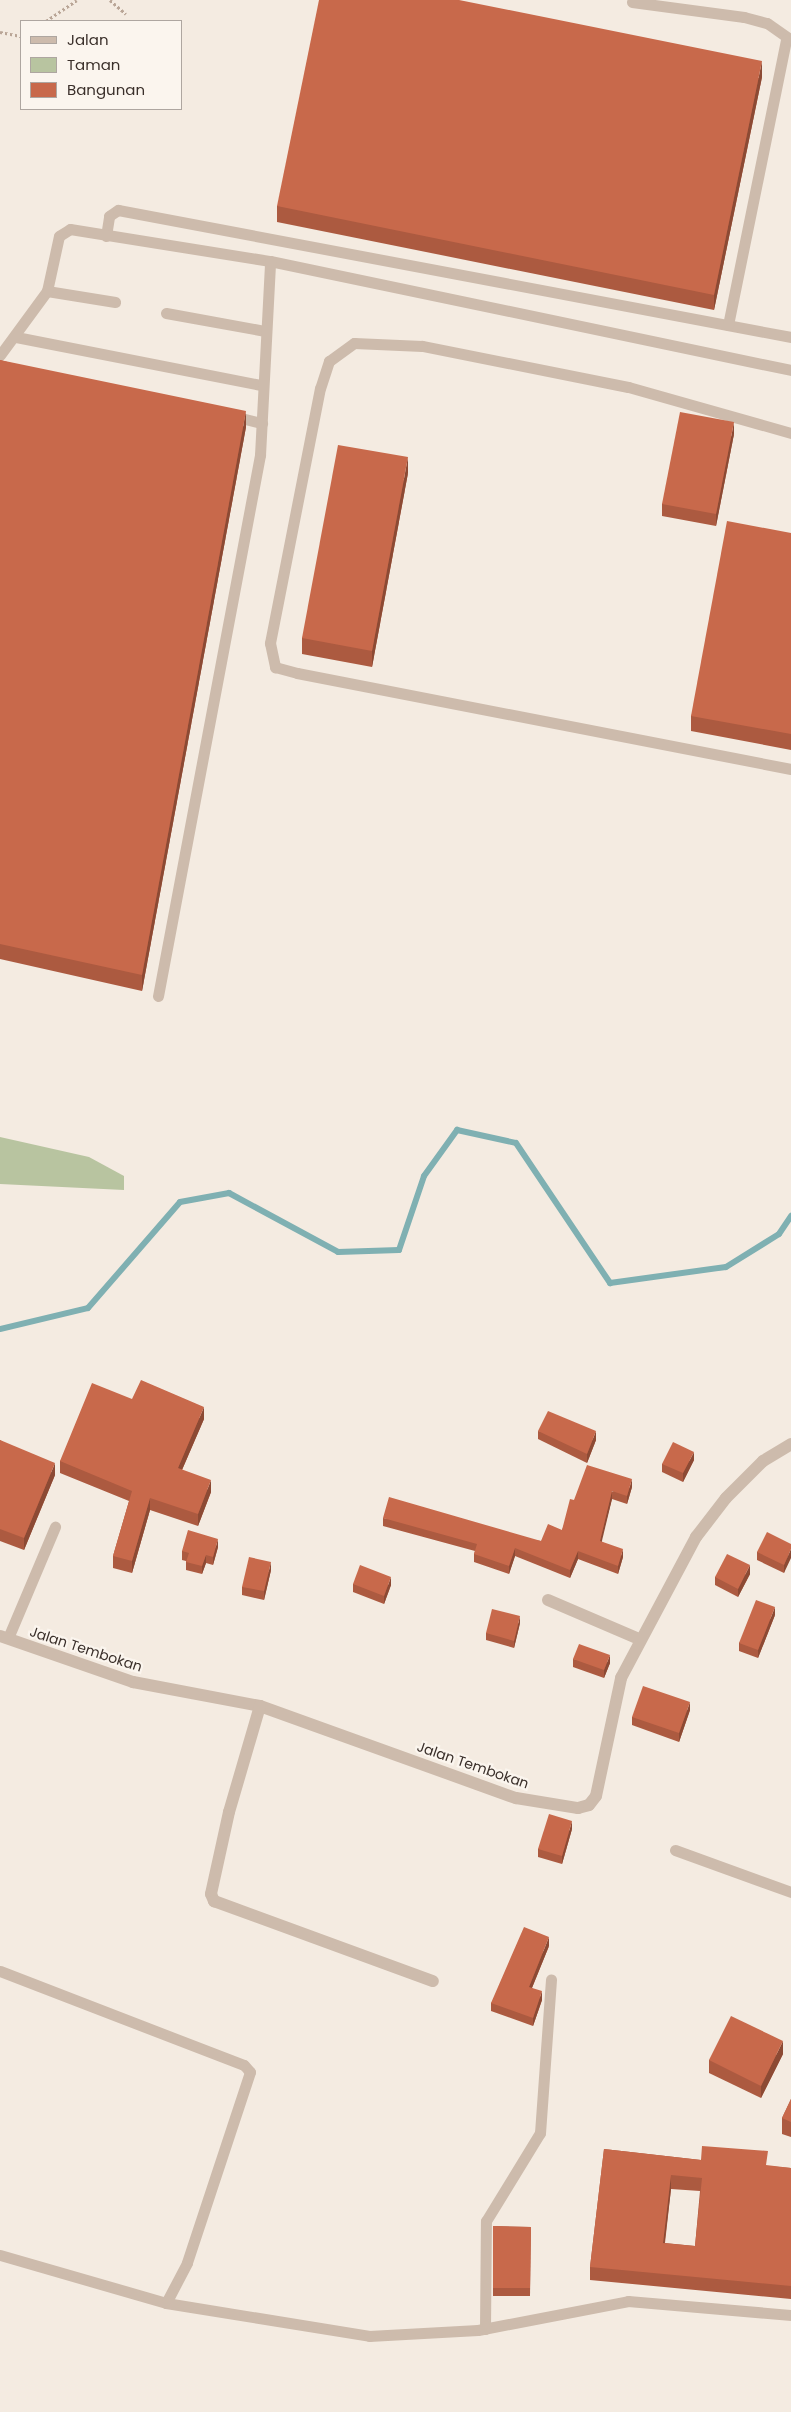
<!DOCTYPE html>
<style>
body{margin:0}
#map{position:relative;width:791px;height:2412px;overflow:hidden;background:#f4ebe1;font-family:Poppins,sans-serif}
div>[style]{position:absolute}
[style*='--x']{left:calc(var(--x)*1px);top:calc(var(--y)*1px);width:calc(var(--w)*1px);rotate:calc(var(--a)*1deg)}
.green>*{inset:0;background:#b8c4a0}
.stream>*{height:6px;margin:-3px;padding:0 3px;transform-origin:3px;border-radius:3px;background:#7fb0b2}
.path>*{height:3px;margin-top:-1.5px;transform-origin:0;background:repeating-linear-gradient(90deg,#b9a596 0 2.5px,transparent 0 5px)}
.lane>*{height:11px;margin:-5.5px;padding:0 5.5px;transform-origin:5.5px;border-radius:5.5px;background:#cdbbac}
.street>*{height:12px;margin:-6px;padding:0 6px;transform-origin:6px;border-radius:6px;background:#cdbbac}
.wall>*{inset:0;background:#ac5a40}
.shaded-wall>*{inset:0;background:#8c4a34}
.building>*{inset:0;background:#c8694b}
span{translate:-50% -50%;white-space:nowrap;text-align:center;line-height:1.15;-webkit-text-stroke:4.5px #fbf5ee;paint-order:stroke}
.street-label{font-size:14px;color:#3b302b}
.legend{position:absolute;left:20px;top:20px;width:162px;height:90px;box-sizing:border-box;background:#fbf5ee;border:1px solid #aea6a0;margin:0;padding:6px 9px;list-style:none;font-size:15px;color:#3b302b}
.legend li{display:flex;align-items:center;gap:10px;height:25px}
.legend b{width:25px;border:1px solid #aea6a0}
</style>
<div id="map">
<div class="green">
<div style="clip-path:polygon(0 1137px,89px 1157px,124px 1176px,124px 1190px,0 1184px)"></div>
</div>
<div class="stream">
<div style="--x:0;--y:1329;--w:90;--a:-13.4"></div>
<div style="--x:88;--y:1308;--w:140;--a:-49"></div>
<div style="--x:180;--y:1202;--w:50;--a:-10.4"></div>
<div style="--x:229;--y:1193;--w:124;--a:28.4"></div>
<div style="--x:338;--y:1252;--w:61;--a:-1.9"></div>
<div style="--x:399;--y:1250;--w:78;--a:-71.3"></div>
<div style="--x:424;--y:1176;--w:57;--a:-54.3"></div>
<div style="--x:457;--y:1130;--w:60;--a:12.4"></div>
<div style="--x:516;--y:1143;--w:169;--a:56.1"></div>
<div style="--x:610;--y:1283;--w:117;--a:-7.9"></div>
<div style="--x:726;--y:1267;--w:62;--a:-31.9"></div>
<div style="--x:779;--y:1234;--w:22;--a:-56"></div>
</div>
<div class="path">
<div style="--x:110;--y:0;--w:21;--a:41"></div>
<div style="--x:46;--y:21;--w:37;--a:-34"></div>
<div style="--x:0;--y:32;--w:21;--a:11"></div>
</div>
<div class="lane">
<div style="--x:632;--y:2;--w:113;--a:7.6"></div>
<div style="--x:744;--y:17;--w:24;--a:15"></div>
<div style="--x:767;--y:23;--w:29;--a:35"></div>
<div style="--x:106;--y:236;--w:20;--a:-81"></div>
<div style="--x:109;--y:216;--w:11;--a:-34"></div>
<div style="--x:118;--y:210;--w:685;--a:10.69"></div>
<div style="--x:47;--y:291;--w:69;--a:9.2"></div>
<div style="--x:166;--y:313;--w:101;--a:10.3"></div>
<div style="--x:728;--y:325;--w:291;--a:-78.5"></div>
<div style="--x:16;--y:337;--w:250;--a:11.1"></div>
<div style="--x:0;--y:355;--w:79;--a:-53.7"></div>
<div style="--x:47;--y:291;--w:56;--a:-77.7"></div>
<div style="--x:59;--y:236;--w:13;--a:-32"></div>
<div style="--x:70;--y:229;--w:203;--a:9.1"></div>
<div style="--x:270;--y:261;--w:532;--a:11.82"></div>
<div style="--x:233;--y:416;--w:30;--a:14"></div>
<div style="--x:791;--y:433;--w:169;--a:-164.2"></div>
<div style="--x:628;--y:387;--w:210;--a:-168.7"></div>
<div style="--x:422;--y:346;--w:68;--a:-177.5"></div>
<div style="--x:354;--y:343;--w:31;--a:144"></div>
<div style="--x:329;--y:361;--w:28;--a:108"></div>
<div style="--x:320;--y:388;--w:260;--a:101.1"></div>
<div style="--x:270;--y:643;--w:25;--a:78"></div>
<div style="--x:275;--y:667;--w:23;--a:15"></div>
<div style="--x:297;--y:673;--w:503;--a:11"></div>
<div style="--x:158;--y:996;--w:551;--a:-79.32"></div>
<div style="--x:260;--y:455;--w:194;--a:-87"></div>
<div style="--x:8;--y:1638;--w:121;--a:-67.1"></div>
<div style="--x:675;--y:1850;--w:123;--a:19.9"></div>
<div style="--x:0;--y:1971;--w:261;--a:21.1"></div>
<div style="--x:244;--y:2065;--w:9;--a:49"></div>
<div style="--x:250;--y:2072;--w:201;--a:108.3"></div>
<div style="--x:187;--y:2263;--w:45;--a:117.7"></div>
<div style="--x:0;--y:2255;--w:173;--a:16.1"></div>
<div style="--x:166;--y:2303;--w:206;--a:9.2"></div>
<div style="--x:369;--y:2336;--w:109;--a:-3.2"></div>
<div style="--x:478;--y:2330;--w:153;--a:-10.9"></div>
<div style="--x:628;--y:2301;--w:164;--a:4.9"></div>
<div style="--x:485;--y:2329;--w:108;--a:-89.5"></div>
<div style="--x:486;--y:2221;--w:103;--a:-58.5"></div>
<div style="--x:540;--y:2133;--w:154;--a:-85.9"></div>
</div>
<div class="street">
<div style="--x:548;--y:1600;--w:99;--a:23.2"></div>
<div style="--x:0;--y:1636;--w:141;--a:19.1"></div>
<div style="--x:133;--y:1682;--w:129;--a:10.7"></div>
<div style="--x:260;--y:1706;--w:272;--a:19.8"></div>
<div style="--x:516;--y:1798;--w:63;--a:9.2"></div>
<div style="--x:578;--y:1808;--w:11;--a:-15"></div>
<div style="--x:589;--y:1805;--w:11;--a:-52"></div>
<div style="--x:596;--y:1796;--w:121;--a:-78"></div>
<div style="--x:621;--y:1678;--w:160;--a:-62"></div>
<div style="--x:696;--y:1537;--w:49;--a:-52.4"></div>
<div style="--x:726;--y:1498;--w:52;--a:-45"></div>
<div style="--x:763;--y:1461;--w:33;--a:-31"></div>
<div style="--x:260;--y:1706;--w:110;--a:106.3"></div>
<div style="--x:229;--y:1812;--w:84;--a:102.4"></div>
<div style="--x:211;--y:1894;--w:8;--a:67"></div>
<div style="--x:214;--y:1901;--w:233;--a:20.1"></div>
</div>
<div class="wall">
<div style="clip-path:polygon(762px 77px,714px 310px,277px 222px,277px 206px)"></div>
<div style="clip-path:polygon(0 360px,246px 427px,142px 991px,0 959px)"></div>
<div style="clip-path:polygon(734px 434px,716px 526px,662px 516px,662px 504px)"></div>
<div style="clip-path:polygon(408px 473px,372px 667px,302px 654px,302px 638px)"></div>
<div style="clip-path:polygon(791px 533px,791px 750px,691px 731px,691px 716px)"></div>
<div style="clip-path:polygon(132px 1399px,204px 1419px,182px 1470px,211px 1492px,198px 1526px,150px 1510px,132px 1573px,113px 1568px,113px 1556px,129px 1501px,60px 1473px,60px 1461px)"></div>
<div style="clip-path:polygon(538px 1431px,596px 1440px,587px 1463px,538px 1439px)"></div>
<div style="clip-path:polygon(0 1440px,55px 1475px,24px 1550px,0 1541px)"></div>
<div style="clip-path:polygon(694px 1460px,683px 1482px,662px 1472px,662px 1464px)"></div>
<div style="clip-path:polygon(632px 1487px,627px 1504px,612px 1499px,601px 1541px,623px 1557px,618px 1574px,578px 1559px,570px 1578px,515px 1556px,509px 1574px,474px 1562px,474px 1554px,475px 1551px,383px 1526px,383px 1518px,541px 1541px,562px 1530px,574px 1500px)"></div>
<div style="clip-path:polygon(791px 1544px,784px 1573px,757px 1560px,757px 1552px)"></div>
<div style="clip-path:polygon(218px 1547px,213px 1565px,206px 1563px,202px 1574px,186px 1570px,186px 1561px,182px 1560px,182px 1551px)"></div>
<div style="clip-path:polygon(271px 1570px,264px 1600px,242px 1595px,242px 1587px)"></div>
<div style="clip-path:polygon(750px 1574px,738px 1597px,715px 1585px,715px 1577px)"></div>
<div style="clip-path:polygon(353px 1584px,391px 1585px,384px 1604px,353px 1592px)"></div>
<div style="clip-path:polygon(775px 1615px,758px 1658px,739px 1651px,739px 1643px)"></div>
<div style="clip-path:polygon(520px 1623px,514px 1648px,486px 1640px,486px 1633px)"></div>
<div style="clip-path:polygon(573px 1659px,610px 1663px,604px 1678px,573px 1667px)"></div>
<div style="clip-path:polygon(690px 1710px,679px 1742px,632px 1725px,632px 1717px)"></div>
<div style="clip-path:polygon(572px 1829px,562px 1864px,538px 1857px,538px 1849px)"></div>
<div style="clip-path:polygon(549px 1946px,532px 1988px,542px 2000px,533px 2026px,491px 2011px,491px 2003px)"></div>
<div style="clip-path:polygon(783px 2054px,761px 2098px,709px 2073px,709px 2060px)"></div>
<div style="clip-path:polygon(791px 2099px,791px 2137px,782px 2134px,782px 2118px)"></div>
<div style="clip-path:polygon(evenodd,604px 2149px,701px 2160px,791px 2168px,791px 2299px,590px 2280px,590px 2267px,604px 2149px,671px 2189px,700px 2191px,695px 2246px,665px 2243px,671px 2189px)"></div>
<div style="clip-path:polygon(493px 2226px,531px 2227px,530px 2296px,493px 2296px)"></div>
</div>
<div class="shaded-wall">
<div style="clip-path:polygon(762px 61px,762px 77px,714px 310px,714px 295px)"></div>
<div style="clip-path:polygon(246px 411px,246px 427px,142px 991px,142px 975px)"></div>
<div style="clip-path:polygon(734px 422px,734px 434px,716px 526px,716px 514px)"></div>
<div style="clip-path:polygon(408px 457px,408px 473px,372px 667px,372px 651px)"></div>
<div style="clip-path:polygon(204px 1407px,204px 1419px,178px 1479px,178px 1468px)"></div>
<div style="clip-path:polygon(596px 1431px,596px 1440px,587px 1463px,587px 1454px)"></div>
<div style="clip-path:polygon(694px 1452px,694px 1460px,683px 1482px,683px 1473px)"></div>
<div style="clip-path:polygon(55px 1463px,55px 1475px,24px 1550px,24px 1538px)"></div>
<div style="clip-path:polygon(632px 1479px,632px 1487px,627px 1504px,627px 1496px)"></div>
<div style="clip-path:polygon(211px 1480px,211px 1492px,198px 1526px,198px 1514px)"></div>
<div style="clip-path:polygon(612px 1491px,612px 1499px,600px 1549px,600px 1541px)"></div>
<div style="clip-path:polygon(150px 1498px,150px 1510px,132px 1573px,132px 1561px)"></div>
<div style="clip-path:polygon(218px 1539px,218px 1547px,213px 1565px,213px 1557px)"></div>
<div style="clip-path:polygon(515px 1548px,515px 1556px,509px 1574px,509px 1566px)"></div>
<div style="clip-path:polygon(623px 1549px,623px 1557px,618px 1574px,618px 1566px)"></div>
<div style="clip-path:polygon(791px 1549px,791px 1558px,784px 1573px,784px 1565px)"></div>
<div style="clip-path:polygon(578px 1551px,578px 1559px,570px 1578px,570px 1570px)"></div>
<div style="clip-path:polygon(206px 1555px,206px 1563px,202px 1574px,202px 1566px)"></div>
<div style="clip-path:polygon(271px 1562px,271px 1570px,264px 1600px,264px 1591px)"></div>
<div style="clip-path:polygon(750px 1565px,750px 1574px,738px 1597px,738px 1589px)"></div>
<div style="clip-path:polygon(391px 1577px,391px 1585px,384px 1604px,384px 1596px)"></div>
<div style="clip-path:polygon(775px 1607px,775px 1615px,758px 1658px,758px 1650px)"></div>
<div style="clip-path:polygon(520px 1616px,520px 1623px,514px 1648px,514px 1641px)"></div>
<div style="clip-path:polygon(610px 1655px,610px 1663px,604px 1678px,604px 1670px)"></div>
<div style="clip-path:polygon(690px 1702px,690px 1710px,679px 1742px,679px 1733px)"></div>
<div style="clip-path:polygon(572px 1821px,572px 1829px,562px 1864px,562px 1856px)"></div>
<div style="clip-path:polygon(549px 1937px,549px 1946px,529px 1995px,529px 1987px)"></div>
<div style="clip-path:polygon(542px 1991px,542px 2000px,533px 2026px,533px 2018px)"></div>
<div style="clip-path:polygon(783px 2041px,783px 2054px,761px 2098px,761px 2086px)"></div>
<div style="clip-path:polygon(671px 2175px,671px 2189px,663px 2256px,663px 2243px)"></div>
</div>
<div class="building">
<div style="clip-path:polygon(319px 0,459px 0,762px 61px,714px 295px,277px 206px)"></div>
<div style="clip-path:polygon(0 360px,246px 411px,142px 975px,0 944px)"></div>
<div style="clip-path:polygon(680px 412px,734px 422px,716px 514px,662px 504px)"></div>
<div style="clip-path:polygon(338px 445px,408px 457px,372px 651px,302px 638px)"></div>
<div style="clip-path:polygon(727px 521px,791px 533px,791px 734px,691px 716px)"></div>
<div style="clip-path:polygon(141px 1380px,204px 1407px,178px 1468px,211px 1480px,198px 1514px,150px 1498px,132px 1561px,113px 1556px,132px 1491px,60px 1461px,92px 1383px,132px 1399px)"></div>
<div style="clip-path:polygon(548px 1411px,596px 1431px,587px 1454px,538px 1431px)"></div>
<div style="clip-path:polygon(0 1440px,55px 1463px,24px 1538px,0 1529px)"></div>
<div style="clip-path:polygon(673px 1442px,694px 1452px,683px 1473px,662px 1464px)"></div>
<div style="clip-path:polygon(587px 1465px,632px 1479px,627px 1496px,612px 1491px,600px 1541px,623px 1549px,618px 1566px,578px 1551px,570px 1570px,515px 1548px,509px 1566px,474px 1554px,477px 1544px,383px 1518px,389px 1497px,541px 1541px,548px 1524px,562px 1530px,570px 1499px,574px 1500px)"></div>
<div style="clip-path:polygon(188px 1530px,218px 1539px,213px 1557px,206px 1555px,202px 1566px,186px 1562px,189px 1553px,182px 1551px)"></div>
<div style="clip-path:polygon(767px 1532px,791px 1544px,791px 1549px,784px 1565px,757px 1552px)"></div>
<div style="clip-path:polygon(727px 1554px,750px 1565px,738px 1589px,715px 1577px)"></div>
<div style="clip-path:polygon(249px 1557px,271px 1562px,264px 1591px,242px 1587px)"></div>
<div style="clip-path:polygon(360px 1565px,391px 1577px,384px 1596px,353px 1584px)"></div>
<div style="clip-path:polygon(756px 1600px,775px 1607px,758px 1650px,739px 1643px)"></div>
<div style="clip-path:polygon(492px 1609px,520px 1616px,514px 1641px,486px 1633px)"></div>
<div style="clip-path:polygon(579px 1644px,610px 1655px,604px 1670px,573px 1659px)"></div>
<div style="clip-path:polygon(643px 1686px,690px 1702px,679px 1733px,632px 1717px)"></div>
<div style="clip-path:polygon(549px 1814px,572px 1821px,562px 1856px,538px 1849px)"></div>
<div style="clip-path:polygon(524px 1927px,549px 1937px,529px 1987px,542px 1991px,533px 2018px,491px 2003px)"></div>
<div style="clip-path:polygon(731px 2016px,783px 2041px,761px 2086px,709px 2060px)"></div>
<div style="clip-path:polygon(791px 2099px,791px 2122px,782px 2118px)"></div>
<div style="clip-path:polygon(evenodd,702px 2146px,768px 2151px,766px 2165px,791px 2168px,791px 2286px,590px 2267px,604px 2149px,701px 2160px,702px 2146px,671px 2175px,702px 2178px,695px 2246px,663px 2243px,671px 2175px)"></div>
<div style="clip-path:polygon(493px 2226px,531px 2227px,530px 2288px,493px 2288px)"></div>
</div>
<div class="street-label">
<span style="left:86px;top:1649px;rotate:18deg">Jalan Tembokan</span>
<span style="left:473px;top:1765px;rotate:19deg">Jalan Tembokan</span>
</div>
<ul class="legend">
<li><b style="height:6px;background:#cdbbac"></b>Jalan</li>
<li><b style="height:14px;background:#b8c4a0"></b>Taman</li>
<li><b style="height:14px;background:#c8694b"></b>Bangunan</li>
</ul>
</div>
